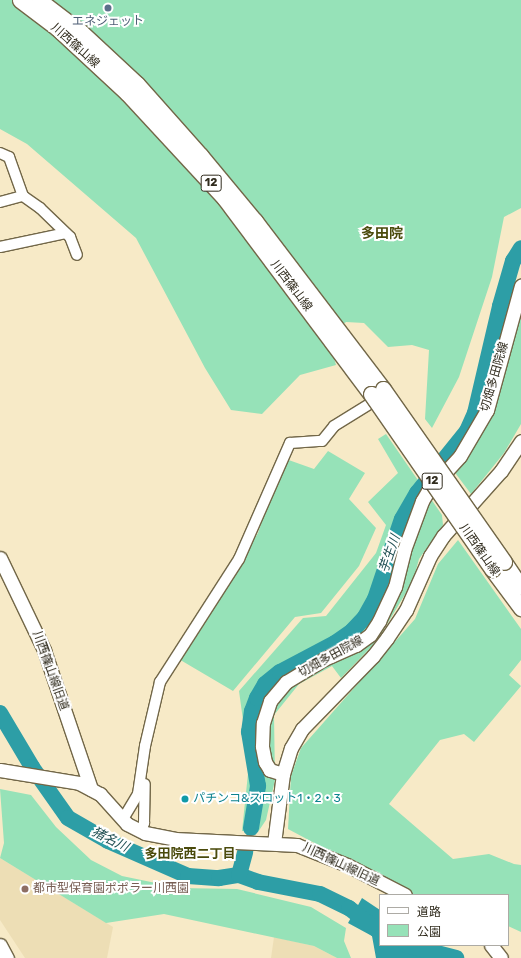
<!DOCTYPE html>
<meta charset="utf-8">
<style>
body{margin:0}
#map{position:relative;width:521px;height:958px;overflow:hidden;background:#f7eac7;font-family:Rubik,"Noto Sans JP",sans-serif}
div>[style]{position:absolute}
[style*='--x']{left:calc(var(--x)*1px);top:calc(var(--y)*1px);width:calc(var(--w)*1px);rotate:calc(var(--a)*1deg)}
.built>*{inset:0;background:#eddeb5}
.green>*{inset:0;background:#96e2b8}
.water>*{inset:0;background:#2d9ea6}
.river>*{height:16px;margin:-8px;padding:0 8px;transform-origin:8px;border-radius:8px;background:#2d9ea6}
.roads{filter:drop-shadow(1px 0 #726748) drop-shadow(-1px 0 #726748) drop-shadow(0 1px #726748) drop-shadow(0 -1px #726748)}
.street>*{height:10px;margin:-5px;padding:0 5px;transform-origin:5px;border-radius:5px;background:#fff}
.secondary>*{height:13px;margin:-6.5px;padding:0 6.5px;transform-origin:6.5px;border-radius:6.5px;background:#fff}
.primary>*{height:15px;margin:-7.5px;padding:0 7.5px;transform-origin:7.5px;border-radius:7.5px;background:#fff}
.bridges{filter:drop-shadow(1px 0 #726748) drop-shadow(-1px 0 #726748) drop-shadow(0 1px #726748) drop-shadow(0 -1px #726748)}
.primary-bridge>*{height:15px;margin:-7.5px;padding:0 7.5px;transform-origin:7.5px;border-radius:7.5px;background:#fff}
.dots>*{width:11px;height:11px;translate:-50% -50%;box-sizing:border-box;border:2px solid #fff;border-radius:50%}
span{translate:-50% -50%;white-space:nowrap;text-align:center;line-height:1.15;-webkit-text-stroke:4px #fff;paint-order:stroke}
.shield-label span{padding:1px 3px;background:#fff;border:1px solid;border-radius:3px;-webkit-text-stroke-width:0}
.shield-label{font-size:11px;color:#312c1e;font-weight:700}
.service-label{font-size:12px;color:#4e5e75}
.street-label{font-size:12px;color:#312c1e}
.culture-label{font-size:12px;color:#0d838f}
.left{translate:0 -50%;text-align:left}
.education-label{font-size:12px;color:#785e54}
.water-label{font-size:13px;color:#204f53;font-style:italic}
.neighbourhood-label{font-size:13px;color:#4a4a0b;font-weight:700}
.quarter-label{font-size:14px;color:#4a4a0b;font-weight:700}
.legend{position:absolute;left:379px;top:894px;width:130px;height:52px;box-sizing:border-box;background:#fff;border:1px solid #adaba5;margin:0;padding:5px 7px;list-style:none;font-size:12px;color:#312c1e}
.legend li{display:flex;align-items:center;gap:8px;height:20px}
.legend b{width:20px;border:1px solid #adaba5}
</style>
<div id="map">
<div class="built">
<div style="clip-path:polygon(0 858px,113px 927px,107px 958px,25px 958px,0 920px)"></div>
<div style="clip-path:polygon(274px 937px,314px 946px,337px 958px,271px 958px)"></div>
</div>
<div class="green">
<div style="clip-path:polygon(0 0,521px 0,521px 208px,504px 217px,492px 277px,459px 377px,432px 428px,425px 419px,429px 350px,412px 345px,388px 347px,364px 323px,346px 322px,328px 337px,336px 365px,300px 375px,262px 414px,231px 410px,205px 368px,136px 238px,27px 144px,0 129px)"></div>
<div style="clip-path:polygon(521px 317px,521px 424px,504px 453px,471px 494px,453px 470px,469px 455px,492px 409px)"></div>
<div style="clip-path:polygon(386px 434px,442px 515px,443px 525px,419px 559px,413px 581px,377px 641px,341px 678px,332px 666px,299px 684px,274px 715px,275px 780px,266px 820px,258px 832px,242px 831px,249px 764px,239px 691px,303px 618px,326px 616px,376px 553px,386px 525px,368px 502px,398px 473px,378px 439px)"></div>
<div style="clip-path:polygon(328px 451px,365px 473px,349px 499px,376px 528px,359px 566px,321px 613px,295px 617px,233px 691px,177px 658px,258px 533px,283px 458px,314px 469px)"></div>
<div style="clip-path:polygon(458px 540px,521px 629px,521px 660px,509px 675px,521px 686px,474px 742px,464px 734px,440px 740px,389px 804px,453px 859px,489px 854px,514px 864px,521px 865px,521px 932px,508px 926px,508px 895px,412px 895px,288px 829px,291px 776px,301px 748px,415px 619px,438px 564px)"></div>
<div style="clip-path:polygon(0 789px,31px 795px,56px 827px,91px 860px,122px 876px,180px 888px,237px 889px,311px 907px,346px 928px,344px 941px,351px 958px,337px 958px,314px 946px,164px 914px,106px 923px,0 858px,4px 843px)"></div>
</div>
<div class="water">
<div style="clip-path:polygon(362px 898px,380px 910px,380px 945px,440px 945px,438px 958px,376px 958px,372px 936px,348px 923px)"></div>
</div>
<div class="river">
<div style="--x:0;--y:713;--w:63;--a:59.3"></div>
<div style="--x:32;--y:767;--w:62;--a:54.8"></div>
<div style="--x:68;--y:818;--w:46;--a:29.9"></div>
<div style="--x:108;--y:841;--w:87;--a:23.6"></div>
<div style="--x:188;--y:876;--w:31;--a:4"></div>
<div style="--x:219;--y:878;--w:20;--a:-9"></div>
<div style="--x:239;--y:875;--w:20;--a:20"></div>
<div style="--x:258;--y:882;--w:63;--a:11"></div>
<div style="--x:320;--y:894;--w:32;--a:26"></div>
<div style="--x:349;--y:908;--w:39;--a:38"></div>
<div style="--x:251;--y:828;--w:43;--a:-80.5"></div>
<div style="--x:258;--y:786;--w:55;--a:-99.5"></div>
<div style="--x:249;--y:732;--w:21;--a:-82"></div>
<div style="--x:252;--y:711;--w:14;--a:-69"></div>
<div style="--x:257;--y:698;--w:16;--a:-60"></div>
<div style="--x:265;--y:684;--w:19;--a:-39"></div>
<div style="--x:280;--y:672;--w:62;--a:-27.8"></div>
<div style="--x:335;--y:643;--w:21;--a:-35"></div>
<div style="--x:352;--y:631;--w:19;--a:-47"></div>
<div style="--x:365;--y:617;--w:21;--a:-61"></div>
<div style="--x:375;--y:599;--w:84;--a:-71.4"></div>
<div style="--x:402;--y:519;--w:30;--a:-60"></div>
<div style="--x:417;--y:493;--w:80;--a:-51.1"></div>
<div style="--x:467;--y:431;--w:20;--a:-66"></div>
<div style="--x:475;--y:413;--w:110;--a:-76.8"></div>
<div style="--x:500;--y:306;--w:47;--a:-73.9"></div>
<div style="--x:513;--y:261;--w:15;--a:-58"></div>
<div style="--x:239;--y:875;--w:24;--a:-75"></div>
<div style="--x:406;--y:945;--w:52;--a:14.6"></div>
</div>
<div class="roads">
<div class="street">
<div style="--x:0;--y:153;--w:10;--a:24"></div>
<div style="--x:9;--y:157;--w:41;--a:70.3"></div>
<div style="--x:23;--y:196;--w:21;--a:35"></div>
<div style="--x:40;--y:208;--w:42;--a:44"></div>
<div style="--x:70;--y:237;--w:19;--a:69"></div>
<div style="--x:0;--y:202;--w:24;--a:-15"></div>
<div style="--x:0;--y:247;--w:67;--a:-12"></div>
<div style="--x:123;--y:819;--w:29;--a:-59"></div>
<div style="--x:138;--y:794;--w:49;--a:-81.7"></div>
<div style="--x:145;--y:746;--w:66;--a:-76.8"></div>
<div style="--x:160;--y:682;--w:146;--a:-57.3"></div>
<div style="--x:239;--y:559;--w:127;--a:-66.3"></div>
<div style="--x:290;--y:443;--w:32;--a:-4"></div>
<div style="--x:322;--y:441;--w:19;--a:-51"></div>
<div style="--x:334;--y:426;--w:49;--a:-31.8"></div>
<div style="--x:141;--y:831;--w:9;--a:-69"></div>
<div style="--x:144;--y:823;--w:39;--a:-89"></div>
</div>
<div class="secondary">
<div style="--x:0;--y:558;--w:102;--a:64.4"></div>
<div style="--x:44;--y:650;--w:147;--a:71.3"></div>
<div style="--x:0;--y:770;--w:80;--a:9.3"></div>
<div style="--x:79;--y:783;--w:24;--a:28"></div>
<div style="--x:100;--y:794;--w:40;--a:48"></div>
<div style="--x:127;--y:824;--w:20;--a:27"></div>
<div style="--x:145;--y:833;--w:31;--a:11"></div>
<div style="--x:175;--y:839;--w:122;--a:2.8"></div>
<div style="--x:297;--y:845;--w:54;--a:21.8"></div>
<div style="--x:347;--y:865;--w:65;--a:27.3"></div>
<div style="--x:283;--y:774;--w:14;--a:-163"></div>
<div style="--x:270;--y:770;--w:9;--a:-122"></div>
<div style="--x:265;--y:762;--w:16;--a:-101"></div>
<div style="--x:262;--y:746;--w:23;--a:-88"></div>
<div style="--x:263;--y:723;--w:23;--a:-72"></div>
<div style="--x:270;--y:701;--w:25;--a:-50"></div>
<div style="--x:286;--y:682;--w:44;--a:-31.2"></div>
<div style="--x:324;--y:659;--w:35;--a:-24"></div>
<div style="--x:356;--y:645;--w:17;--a:-36"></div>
<div style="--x:370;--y:635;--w:17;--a:-57"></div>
<div style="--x:379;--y:621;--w:38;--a:-65"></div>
<div style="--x:395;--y:587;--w:38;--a:-76"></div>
<div style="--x:404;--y:550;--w:52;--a:-69.8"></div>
<div style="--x:422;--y:501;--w:12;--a:-59"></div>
<div style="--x:428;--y:491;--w:47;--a:-47.6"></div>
<div style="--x:460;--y:456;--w:53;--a:-59.6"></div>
<div style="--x:487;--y:410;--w:129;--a:-74.7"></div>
<div style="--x:274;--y:843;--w:70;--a:-82.6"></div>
<div style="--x:283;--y:774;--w:27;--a:-73"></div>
<div style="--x:291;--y:748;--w:22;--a:-60"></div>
<div style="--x:302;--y:729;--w:102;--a:-45.8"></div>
<div style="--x:373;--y:656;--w:23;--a:-52"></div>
<div style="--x:387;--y:638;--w:34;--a:-56"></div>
<div style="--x:406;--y:610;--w:59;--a:-66"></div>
<div style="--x:430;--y:556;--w:24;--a:-57"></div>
<div style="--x:443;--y:536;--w:87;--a:-48.3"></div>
<div style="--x:501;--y:471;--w:36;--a:-56"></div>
<div style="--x:0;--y:945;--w:15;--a:62"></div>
<div style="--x:491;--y:945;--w:16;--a:52"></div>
</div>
<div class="primary">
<div style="--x:20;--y:0;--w:46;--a:37.1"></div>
<div style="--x:57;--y:28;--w:96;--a:42.9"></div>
<div style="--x:127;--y:93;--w:144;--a:47.2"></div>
<div style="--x:225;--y:199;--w:244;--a:53.2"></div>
<div style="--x:39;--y:0;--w:53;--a:37.3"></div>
<div style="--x:81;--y:32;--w:76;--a:42.9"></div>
<div style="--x:137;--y:84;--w:96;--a:48.4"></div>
<div style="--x:201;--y:156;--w:85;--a:50.3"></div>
<div style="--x:255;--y:221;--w:211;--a:52.7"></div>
<div style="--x:504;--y:562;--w:30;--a:56"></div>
<div style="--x:492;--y:569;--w:49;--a:53.4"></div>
</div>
</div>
<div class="bridges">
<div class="primary-bridge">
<div style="--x:383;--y:389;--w:211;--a:55"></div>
<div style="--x:371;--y:394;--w:213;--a:55.3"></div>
</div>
</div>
<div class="dots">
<div style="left:108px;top:8px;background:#5c6f8a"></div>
<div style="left:185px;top:799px;background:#0f9aa8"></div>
<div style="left:25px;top:889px;background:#8d6e63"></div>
</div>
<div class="shield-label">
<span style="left:211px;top:183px">12</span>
<span style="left:432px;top:481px">12</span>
</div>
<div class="service-label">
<span style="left:108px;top:22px">エネジェット</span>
</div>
<div class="street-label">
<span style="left:75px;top:46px;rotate:42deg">川西篠山線</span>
<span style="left:291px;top:286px;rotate:53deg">川西篠山線</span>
<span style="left:495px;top:377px;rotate:-74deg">切畑多田院線</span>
<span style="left:479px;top:550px;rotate:55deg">川西篠山線</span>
<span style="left:331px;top:657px;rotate:-29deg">切畑多田院線</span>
<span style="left:50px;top:671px;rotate:70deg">川西篠山線旧道</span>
<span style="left:341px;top:865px;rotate:25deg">川西篠山線旧道</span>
</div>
<div class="culture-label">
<span class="left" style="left:193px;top:799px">パチンコ&amp;スロット1・2・3</span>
</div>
<div class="education-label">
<span class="left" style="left:33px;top:889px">都市型保育園ポポラー川西園</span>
</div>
<div class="water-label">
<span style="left:390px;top:554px;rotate:-71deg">芋生川</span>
<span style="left:110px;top:840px;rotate:26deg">猪名川</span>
</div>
<div class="neighbourhood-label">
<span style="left:190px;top:854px">多田院西二丁目</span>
</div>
<div class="quarter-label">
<span style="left:382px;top:234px">多田院</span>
</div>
<ul class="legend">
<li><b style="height:5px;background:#fff"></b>道路</li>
<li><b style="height:11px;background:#96e2b8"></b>公園</li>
</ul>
</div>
